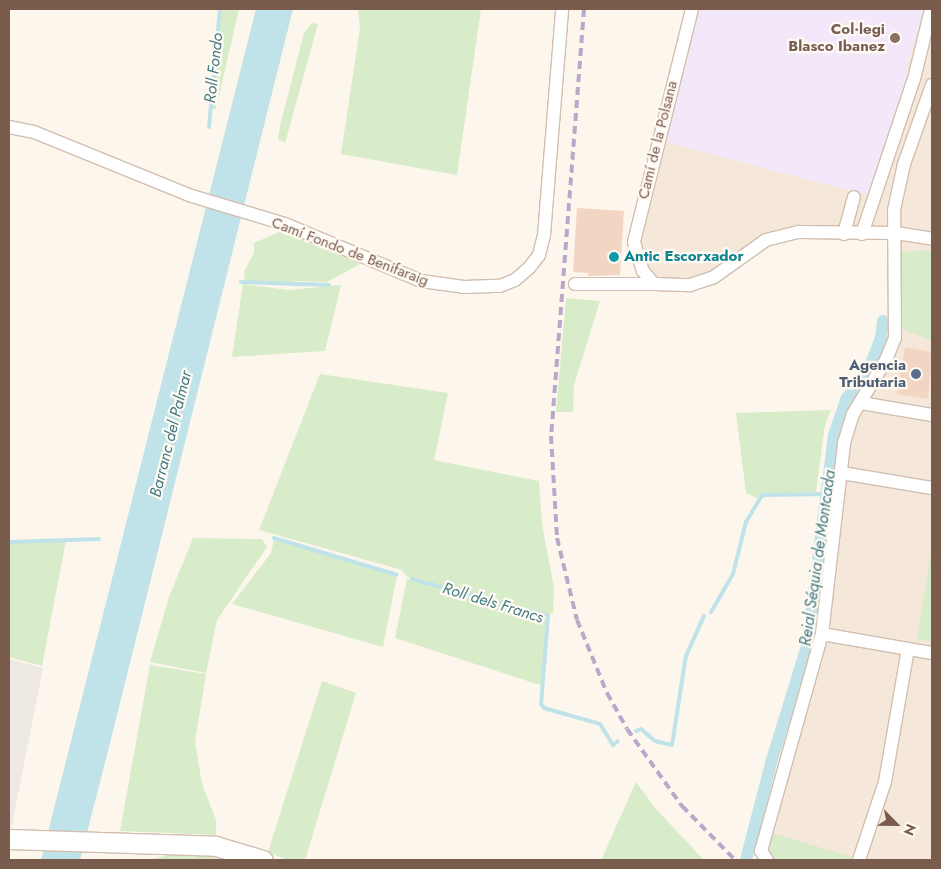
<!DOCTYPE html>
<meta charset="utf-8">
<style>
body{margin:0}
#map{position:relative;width:941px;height:869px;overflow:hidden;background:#fdf6ec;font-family:Jost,sans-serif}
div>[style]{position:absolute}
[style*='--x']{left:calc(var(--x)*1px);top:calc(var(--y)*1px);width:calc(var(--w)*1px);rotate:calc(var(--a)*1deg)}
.residential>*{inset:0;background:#f5e8da}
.industrial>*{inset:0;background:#efe9e4}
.education>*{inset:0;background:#f3e8fa}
.green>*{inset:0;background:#d8ecc9}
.water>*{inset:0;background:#bfe3e8}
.stream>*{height:4px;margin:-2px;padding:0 2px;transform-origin:2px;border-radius:2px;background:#bfe3e8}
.canal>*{height:12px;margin:-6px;padding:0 6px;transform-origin:6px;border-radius:6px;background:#bfe3e8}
.building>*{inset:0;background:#f3d5c3}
.roads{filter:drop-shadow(1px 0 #d1beb0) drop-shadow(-1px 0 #d1beb0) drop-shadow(0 1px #d1beb0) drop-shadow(0 -1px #d1beb0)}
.street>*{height:12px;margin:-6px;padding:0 6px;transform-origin:6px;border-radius:6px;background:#fff}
.secondary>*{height:19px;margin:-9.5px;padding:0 9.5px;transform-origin:9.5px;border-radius:9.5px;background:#fff}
.rail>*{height:4px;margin-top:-2px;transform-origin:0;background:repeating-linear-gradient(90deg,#b9a8c9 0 8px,transparent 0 13px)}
.dots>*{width:14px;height:14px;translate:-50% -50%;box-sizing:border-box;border:2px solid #fffaf3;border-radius:50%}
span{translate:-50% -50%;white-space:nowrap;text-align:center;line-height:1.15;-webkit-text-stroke:4.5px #fffaf3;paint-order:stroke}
.education-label{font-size:15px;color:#785e54;font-weight:700}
.right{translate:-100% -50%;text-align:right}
.street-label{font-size:15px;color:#7a5c4d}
.culture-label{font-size:15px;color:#0d838f;font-weight:700}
.left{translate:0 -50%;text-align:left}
.service-label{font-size:15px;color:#4e5e75;font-weight:700}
.water-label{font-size:16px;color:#437c86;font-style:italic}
.frame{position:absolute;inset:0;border:10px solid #7a5c4d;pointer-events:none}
.north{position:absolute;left:871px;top:799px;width:50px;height:50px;-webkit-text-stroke:4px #fffaf3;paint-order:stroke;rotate:113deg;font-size:14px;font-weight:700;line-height:20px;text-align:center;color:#7a5c4d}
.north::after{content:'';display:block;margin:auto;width:18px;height:22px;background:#7a5c4d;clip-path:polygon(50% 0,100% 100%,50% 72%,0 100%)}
</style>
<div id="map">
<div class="residential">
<div style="clip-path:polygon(692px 9px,932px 9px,932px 860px,761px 860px,810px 682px,844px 443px,895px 338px,895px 233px,766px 240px,714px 277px,654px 284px,634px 242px)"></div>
</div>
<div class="industrial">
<div style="clip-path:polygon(9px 659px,43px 668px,11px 830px,9px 830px)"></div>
</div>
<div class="education">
<div style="clip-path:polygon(700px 9px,924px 9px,905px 73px,913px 75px,870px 196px,666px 142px)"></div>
</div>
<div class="green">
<div style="clip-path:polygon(221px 9px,239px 9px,216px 109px,212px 109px)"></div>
<div style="clip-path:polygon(358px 9px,481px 9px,457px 175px,341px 154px,360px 28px)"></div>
<div style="clip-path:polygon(312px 23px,318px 24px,285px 143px,278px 139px,280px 126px,304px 33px)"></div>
<div style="clip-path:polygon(284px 230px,362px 263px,327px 282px,295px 281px,287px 285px,245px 281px,244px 272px,254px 253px,254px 243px)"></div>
<div style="clip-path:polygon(932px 250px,932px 341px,902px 329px,900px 252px)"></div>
<div style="clip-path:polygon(243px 284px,289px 290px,341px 285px,325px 351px,232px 357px)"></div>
<div style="clip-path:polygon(566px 298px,600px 301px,574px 385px,573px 412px,556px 412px)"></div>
<div style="clip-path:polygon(320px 374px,448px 393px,434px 460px,539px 481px,542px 524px,554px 588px,553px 613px,547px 615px,407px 577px,402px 570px,259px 530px)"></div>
<div style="clip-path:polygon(831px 410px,825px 425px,816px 492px,762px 494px,759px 499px,746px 493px,736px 413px)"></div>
<div style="clip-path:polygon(193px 538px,262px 539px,267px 547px,217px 620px,206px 673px,150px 662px,169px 597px)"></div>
<div style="clip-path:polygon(274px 539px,397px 576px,383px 647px,232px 604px,271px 553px)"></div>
<div style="clip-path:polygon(66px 540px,42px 666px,9px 657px,9px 543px)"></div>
<div style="clip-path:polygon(932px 546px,932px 642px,917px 639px)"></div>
<div style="clip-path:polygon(407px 579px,547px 616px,543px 686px,395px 638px)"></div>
<div style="clip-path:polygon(150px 665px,206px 674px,195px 742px,202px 784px,216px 820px,216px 835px,120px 831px)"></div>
<div style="clip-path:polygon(322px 681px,356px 693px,305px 860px,287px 860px,268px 852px)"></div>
<div style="clip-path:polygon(636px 782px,656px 809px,704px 860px,601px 860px)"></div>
<div style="clip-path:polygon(773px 833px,852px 857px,851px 860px,776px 860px,768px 855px)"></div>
<div style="clip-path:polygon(200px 853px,235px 860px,147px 860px,174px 854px)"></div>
</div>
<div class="water">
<div style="clip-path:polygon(256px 9px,293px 9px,111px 739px,80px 860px,41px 860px)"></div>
</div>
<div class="stream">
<div style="--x:209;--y:127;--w:119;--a:-84.7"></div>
<div style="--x:241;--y:282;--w:88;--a:2"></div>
<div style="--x:274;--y:538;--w:128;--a:16.7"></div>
<div style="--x:9;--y:542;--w:90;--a:-1.9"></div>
<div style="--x:412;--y:579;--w:141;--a:15.2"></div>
<div style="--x:548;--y:616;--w:88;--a:94.5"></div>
<div style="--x:541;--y:704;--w:5;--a:53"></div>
<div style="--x:544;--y:708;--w:58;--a:15.9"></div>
<div style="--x:600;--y:724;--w:25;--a:58"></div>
<div style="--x:613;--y:745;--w:6;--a:-39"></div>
<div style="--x:711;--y:612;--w:44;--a:-59.9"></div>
<div style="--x:733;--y:574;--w:54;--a:-76"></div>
<div style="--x:746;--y:522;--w:31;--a:-59"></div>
<div style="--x:762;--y:495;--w:66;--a:-0.9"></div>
<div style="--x:636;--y:731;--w:5;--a:-22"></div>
<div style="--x:641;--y:729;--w:18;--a:41"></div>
<div style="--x:655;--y:741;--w:17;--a:13"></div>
<div style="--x:672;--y:745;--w:90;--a:-81.1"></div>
<div style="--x:686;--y:656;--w:44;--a:-65.8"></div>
</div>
<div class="canal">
<div style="--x:746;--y:860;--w:100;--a:-75.5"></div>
<div style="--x:771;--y:763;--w:122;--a:-72.9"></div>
<div style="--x:807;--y:646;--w:213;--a:-82.7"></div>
<div style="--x:834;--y:435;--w:39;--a:-71"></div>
<div style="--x:847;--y:398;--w:36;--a:-53"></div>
<div style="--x:869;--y:369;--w:33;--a:-69"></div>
<div style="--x:881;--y:338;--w:17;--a:-83"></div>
</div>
<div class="building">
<div style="clip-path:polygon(577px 208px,624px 211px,620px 275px,588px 276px,588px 273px,573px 272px)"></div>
<div style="clip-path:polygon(905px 347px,932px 352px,928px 399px,897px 394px)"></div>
</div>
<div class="roads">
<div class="street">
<div style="--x:692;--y:9;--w:240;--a:104"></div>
<div style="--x:634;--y:242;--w:30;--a:73"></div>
<div style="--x:643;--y:271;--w:17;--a:50"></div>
<div style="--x:654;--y:284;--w:36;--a:2"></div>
<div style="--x:690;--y:285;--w:25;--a:-18"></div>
<div style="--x:714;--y:277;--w:64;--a:-35.4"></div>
<div style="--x:766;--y:240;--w:34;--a:-14"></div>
<div style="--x:799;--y:232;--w:97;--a:0.6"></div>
<div style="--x:896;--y:233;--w:36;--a:9"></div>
<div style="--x:9;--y:127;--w:25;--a:11"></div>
<div style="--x:34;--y:132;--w:170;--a:22.1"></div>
<div style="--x:192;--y:196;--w:97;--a:16.8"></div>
<div style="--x:285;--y:224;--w:147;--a:22.7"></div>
<div style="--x:421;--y:281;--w:43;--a:7.9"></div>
<div style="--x:464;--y:287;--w:36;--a:-2"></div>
<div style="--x:500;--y:286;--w:16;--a:-22"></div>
<div style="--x:515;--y:280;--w:18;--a:-41"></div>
<div style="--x:529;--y:268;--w:16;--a:-52"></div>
<div style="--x:539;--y:255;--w:21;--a:-76"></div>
<div style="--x:544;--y:235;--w:227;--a:-85.4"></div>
<div style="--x:844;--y:234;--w:38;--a:-75"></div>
<div style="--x:862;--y:234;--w:163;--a:-71.5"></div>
<div style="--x:914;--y:79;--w:72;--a:-76.3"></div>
<div style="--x:575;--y:284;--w:79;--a:0"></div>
<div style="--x:861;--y:403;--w:72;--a:9.6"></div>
<div style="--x:842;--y:473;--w:91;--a:9.5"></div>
<div style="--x:822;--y:634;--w:112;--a:9.8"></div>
<div style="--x:767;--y:860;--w:11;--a:-124"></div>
<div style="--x:761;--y:851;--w:225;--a:-74.3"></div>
<div style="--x:822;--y:634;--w:192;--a:-83.4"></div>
<div style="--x:844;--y:443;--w:30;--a:-73"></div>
<div style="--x:853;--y:414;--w:63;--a:-58.6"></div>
<div style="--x:886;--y:360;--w:24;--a:-68"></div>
<div style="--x:895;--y:338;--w:128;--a:-90.4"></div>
<div style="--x:894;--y:210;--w:47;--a:-77.7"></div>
<div style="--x:904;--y:164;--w:84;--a:-70.5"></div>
<div style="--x:859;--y:860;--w:82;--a:-71.6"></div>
<div style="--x:885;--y:782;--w:135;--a:-80.2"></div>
</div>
<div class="secondary">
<div style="--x:9;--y:839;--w:207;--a:1.9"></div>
<div style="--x:216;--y:846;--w:49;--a:16.6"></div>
</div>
</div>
<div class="rail">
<div style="--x:584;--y:9;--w:428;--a:94.4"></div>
<div style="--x:551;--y:436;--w:102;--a:86.6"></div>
<div style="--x:557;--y:538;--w:84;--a:76.3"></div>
<div style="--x:577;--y:620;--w:79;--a:67.7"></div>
<div style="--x:607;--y:693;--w:41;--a:60.9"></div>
<div style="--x:627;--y:729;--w:95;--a:54.5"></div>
<div style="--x:682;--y:806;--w:76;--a:45.5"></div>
</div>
<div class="dots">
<div style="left:895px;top:38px;background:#8d6e63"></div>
<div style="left:614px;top:257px;background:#0f9aa8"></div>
<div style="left:916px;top:374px;background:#5c6f8a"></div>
</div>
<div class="education-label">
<span class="right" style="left:885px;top:38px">Col·legi<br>Blasco Ibanez</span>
</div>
<div class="street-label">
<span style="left:658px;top:140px;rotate:-76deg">Camí de la Polsana</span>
<span style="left:350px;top:252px;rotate:21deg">Camí Fondo de Benifaraig</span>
</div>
<div class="culture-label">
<span class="left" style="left:624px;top:257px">Antic Escorxador</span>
</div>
<div class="service-label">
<span class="right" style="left:906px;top:374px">Agencia<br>Tributaria</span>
</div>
<div class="water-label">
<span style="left:214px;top:68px;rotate:-84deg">Roll Fondo</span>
<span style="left:171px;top:434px;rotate:-76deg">Barranc del Palmar</span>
<span style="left:818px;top:558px;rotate:-82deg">Reial Séquia de Montcada</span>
<span style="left:493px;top:603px;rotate:17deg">Roll dels Francs</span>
</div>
<div class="frame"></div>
<div class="north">N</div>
</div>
